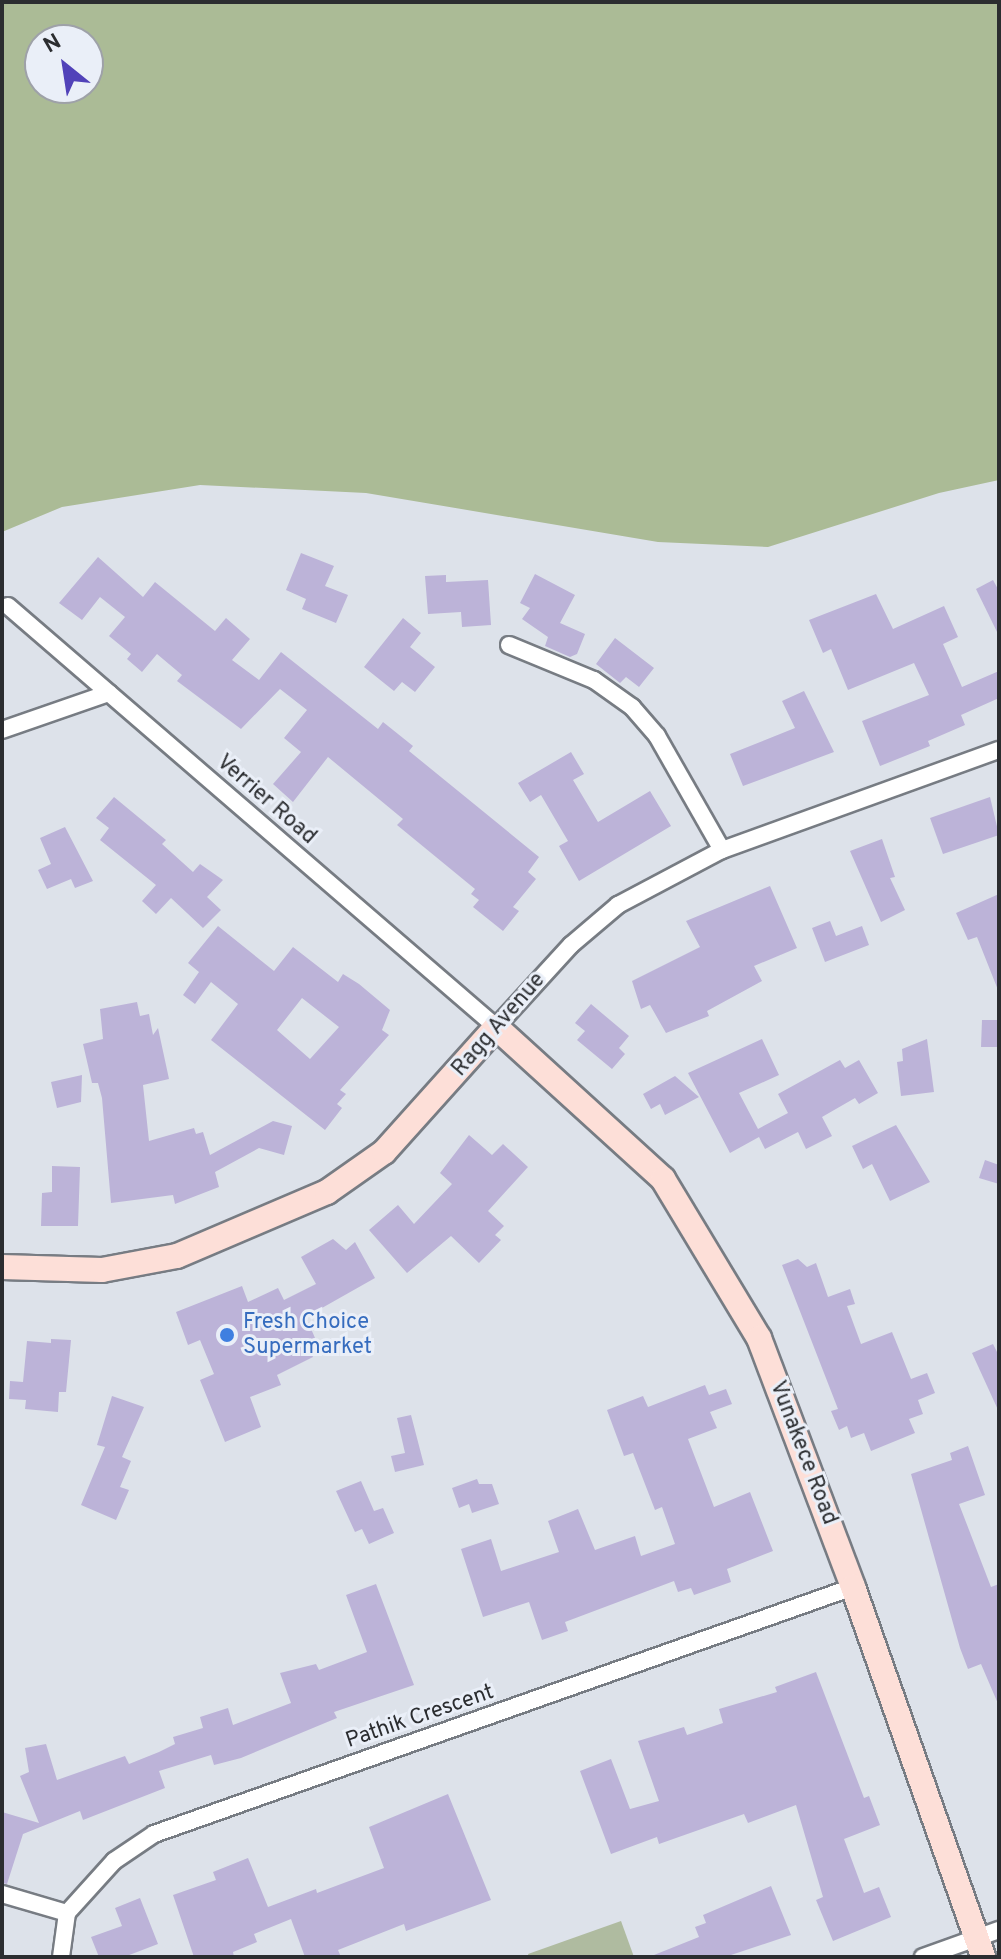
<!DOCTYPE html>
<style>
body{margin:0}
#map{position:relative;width:1001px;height:1959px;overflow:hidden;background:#dde2ea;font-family:Overpass,sans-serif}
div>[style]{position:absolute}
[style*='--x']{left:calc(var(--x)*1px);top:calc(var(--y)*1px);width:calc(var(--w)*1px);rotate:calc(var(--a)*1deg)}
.green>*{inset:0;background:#afbba0}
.forest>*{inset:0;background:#abbb96}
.building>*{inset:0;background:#bcb3d8}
.roads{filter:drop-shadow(2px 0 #777c83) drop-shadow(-2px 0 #777c83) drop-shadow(0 2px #777c83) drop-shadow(0 -2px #777c83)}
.minor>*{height:16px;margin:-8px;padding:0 8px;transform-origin:8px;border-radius:8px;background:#fff}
.secondary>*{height:24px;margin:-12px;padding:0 12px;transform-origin:12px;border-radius:12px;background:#fddfd8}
.dots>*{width:22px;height:22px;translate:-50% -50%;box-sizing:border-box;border:4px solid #eaeff8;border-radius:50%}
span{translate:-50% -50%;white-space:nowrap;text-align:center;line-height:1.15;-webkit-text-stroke:6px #eaeff8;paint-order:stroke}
.street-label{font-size:22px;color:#2b2d30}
.shop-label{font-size:22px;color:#366cbe}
.left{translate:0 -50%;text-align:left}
.frame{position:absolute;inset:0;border:4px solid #2b2d30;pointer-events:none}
.north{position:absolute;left:24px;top:24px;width:80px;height:80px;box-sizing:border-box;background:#eaeff8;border:2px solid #9ea1a8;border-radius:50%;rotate:330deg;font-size:22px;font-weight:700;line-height:32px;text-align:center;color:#2b2d30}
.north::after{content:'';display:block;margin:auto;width:28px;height:36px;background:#5142b9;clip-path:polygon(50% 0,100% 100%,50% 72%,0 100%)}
</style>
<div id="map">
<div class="green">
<div style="clip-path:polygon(621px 1921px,634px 1957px,529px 1957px,528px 1954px)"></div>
</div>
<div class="forest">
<div style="clip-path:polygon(evenodd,2px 2px,999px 2px,999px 480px,939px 493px,768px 547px,658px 542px,366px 493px,200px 485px,62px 507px,2px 532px,2px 2px,40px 40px,88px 40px,88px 88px,40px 88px,40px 40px)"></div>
</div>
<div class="building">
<div style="clip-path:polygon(301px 553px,334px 566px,325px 586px,348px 595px,336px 623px,302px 609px,306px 599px,286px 590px)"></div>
<div style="clip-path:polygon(98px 557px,143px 597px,155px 582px,215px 631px,226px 618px,250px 639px,232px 660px,259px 680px,281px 652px,378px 729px,383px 722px,413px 746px,409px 751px,539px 857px,528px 872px,536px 879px,513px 907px,519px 911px,503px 931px,473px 907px,479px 900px,471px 894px,475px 889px,397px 825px,403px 819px,328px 757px,293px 802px,273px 784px,301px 752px,284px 738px,307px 710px,280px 689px,241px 729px,177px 681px,182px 675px,157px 654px,142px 672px,127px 659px,131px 654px,109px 636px,125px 617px,100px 597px,82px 620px,59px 603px)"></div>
<div style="clip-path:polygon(535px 574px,575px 595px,560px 623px,585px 634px,577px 654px,570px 657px,545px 646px,548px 637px,522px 619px,530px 608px,520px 603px)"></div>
<div style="clip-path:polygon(446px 575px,446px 582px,488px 580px,491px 625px,462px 627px,461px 612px,428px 614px,425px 576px)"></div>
<div style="clip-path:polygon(993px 580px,999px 591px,999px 636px,976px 589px)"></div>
<div style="clip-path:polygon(876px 594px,893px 629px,944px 606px,958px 637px,943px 644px,962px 687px,999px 671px,999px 698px,961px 715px,965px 725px,928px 741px,930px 746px,880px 766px,862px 721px,929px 695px,914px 663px,848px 690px,831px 649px,823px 653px,809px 620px)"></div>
<div style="clip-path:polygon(403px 618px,421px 633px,410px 647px,435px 667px,415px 692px,402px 682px,394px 691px,364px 667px)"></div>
<div style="clip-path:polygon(615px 638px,654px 668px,639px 687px,626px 677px,620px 683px,596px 664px)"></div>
<div style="clip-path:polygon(804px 691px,834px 752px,743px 786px,730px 754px,795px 728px,782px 701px)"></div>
<div style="clip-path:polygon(571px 752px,584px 774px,573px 780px,598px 822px,650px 791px,671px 826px,579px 881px,559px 846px,568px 841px,541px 795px,530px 802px,518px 783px)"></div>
<div style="clip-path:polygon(114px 797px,166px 840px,162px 844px,193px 872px,200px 864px,223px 880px,207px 897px,221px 910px,203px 928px,171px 898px,156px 914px,142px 901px,156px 885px,100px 840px,109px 828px,96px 818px)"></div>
<div style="clip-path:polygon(990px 797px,999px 835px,943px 854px,930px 818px)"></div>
<div style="clip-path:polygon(65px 827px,93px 881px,75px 888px,71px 879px,47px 889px,38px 870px,51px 864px,40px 838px)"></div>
<div style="clip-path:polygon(882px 839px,895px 877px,890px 878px,905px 910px,881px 922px,850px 851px)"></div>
<div style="clip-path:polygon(770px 886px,797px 948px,754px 966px,762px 981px,707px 1011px,709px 1016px,666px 1033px,650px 1005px,641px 1009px,632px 981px,700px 947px,686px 921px)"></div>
<div style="clip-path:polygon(999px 894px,999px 990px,998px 990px,977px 937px,968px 940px,956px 913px)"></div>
<div style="clip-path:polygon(830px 921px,836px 936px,862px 926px,869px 945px,825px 962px,812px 928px)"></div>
<div style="clip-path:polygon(evenodd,218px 926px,274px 971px,293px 947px,338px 982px,343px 974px,359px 984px,390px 1010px,382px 1030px,389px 1035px,340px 1090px,346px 1094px,337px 1104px,342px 1108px,325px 1130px,211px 1040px,238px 1004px,211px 982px,195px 1004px,183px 995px,199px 972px,188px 963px,218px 926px,302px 998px,339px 1027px,310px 1059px,277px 1030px,302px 998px)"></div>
<div style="clip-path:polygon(137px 1002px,140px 1016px,149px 1014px,153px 1035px,158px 1028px,169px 1079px,143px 1085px,149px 1141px,194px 1128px,196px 1134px,203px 1132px,210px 1155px,273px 1121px,292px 1126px,284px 1155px,259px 1148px,215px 1172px,219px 1187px,175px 1204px,173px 1195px,111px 1203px,102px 1098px,98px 1083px,92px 1083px,83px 1044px,103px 1039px,100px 1009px)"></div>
<div style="clip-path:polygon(591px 1004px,629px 1036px,619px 1048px,625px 1054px,612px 1069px,577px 1040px,585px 1031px,575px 1023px)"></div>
<div style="clip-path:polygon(982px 1020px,998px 1020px,997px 1047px,981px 1047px)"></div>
<div style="clip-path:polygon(762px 1039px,779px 1075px,739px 1093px,758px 1129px,788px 1113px,778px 1094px,840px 1060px,845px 1068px,859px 1060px,878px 1093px,859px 1104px,855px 1098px,822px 1117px,832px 1136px,806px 1149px,798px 1132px,765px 1149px,759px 1137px,730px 1153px,688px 1073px)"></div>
<div style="clip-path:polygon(927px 1039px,934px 1092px,901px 1096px,897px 1062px,903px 1061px,902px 1049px)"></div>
<div style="clip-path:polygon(82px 1075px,81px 1102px,57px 1108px,51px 1082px)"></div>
<div style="clip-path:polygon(675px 1076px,699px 1097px,665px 1115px,660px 1104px,651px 1109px,643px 1094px)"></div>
<div style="clip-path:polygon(896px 1125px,930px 1182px,890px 1201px,872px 1164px,863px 1169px,852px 1146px)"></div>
<div style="clip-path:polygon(469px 1135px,492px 1155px,503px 1144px,528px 1167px,488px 1211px,504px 1226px,495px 1235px,501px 1240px,479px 1263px,451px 1236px,407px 1273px,369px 1230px,398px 1205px,414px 1224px,452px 1184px,440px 1173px)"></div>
<div style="clip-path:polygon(985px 1160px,999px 1165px,999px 1184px,979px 1178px)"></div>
<div style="clip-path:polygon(52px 1166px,80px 1167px,78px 1226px,41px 1226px,42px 1193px,52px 1192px)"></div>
<div style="clip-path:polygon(333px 1239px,346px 1250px,355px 1242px,375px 1278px,306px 1317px,315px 1338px,306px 1342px,313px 1357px,277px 1375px,281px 1385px,250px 1397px,261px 1427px,225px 1442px,200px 1380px,214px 1374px,200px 1340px,188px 1345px,176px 1312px,242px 1286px,248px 1302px,278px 1288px,284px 1300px,316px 1284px,301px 1257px)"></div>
<div style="clip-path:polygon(798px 1259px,807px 1267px,816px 1263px,828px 1297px,850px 1289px,855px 1304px,847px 1306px,861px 1344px,892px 1332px,911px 1379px,927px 1373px,935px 1393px,918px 1400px,923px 1414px,909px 1419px,915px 1433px,871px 1451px,864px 1433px,851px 1438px,847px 1426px,839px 1430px,831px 1411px,838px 1409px,782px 1265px)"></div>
<div style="clip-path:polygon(51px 1339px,71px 1340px,66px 1392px,59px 1392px,58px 1412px,25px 1409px,26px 1400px,9px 1399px,10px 1381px,23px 1382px,27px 1341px,51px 1343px)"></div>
<div style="clip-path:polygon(993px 1344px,999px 1356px,999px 1412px,972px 1353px)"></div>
<div style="clip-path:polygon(705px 1385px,709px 1395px,726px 1389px,732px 1404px,710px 1412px,717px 1428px,688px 1439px,714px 1507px,750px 1492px,773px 1551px,727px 1569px,731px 1582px,694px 1595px,691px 1588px,678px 1592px,674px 1581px,565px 1622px,568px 1631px,542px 1640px,529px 1602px,483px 1617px,461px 1549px,491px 1539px,501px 1571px,559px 1552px,548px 1521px,578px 1509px,595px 1550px,635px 1536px,641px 1556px,675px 1544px,662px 1507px,655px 1510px,633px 1453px,624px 1456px,607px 1410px,643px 1396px,648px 1407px)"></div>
<div style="clip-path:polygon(112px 1396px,144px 1407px,122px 1457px,131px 1461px,120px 1487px,129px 1490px,116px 1520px,81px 1505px,105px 1447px,97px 1445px)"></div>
<div style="clip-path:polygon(411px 1415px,424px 1465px,395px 1472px,391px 1456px,405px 1453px,397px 1418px)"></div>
<div style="clip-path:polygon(968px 1446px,985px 1495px,959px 1504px,991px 1587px,999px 1584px,999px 1706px,981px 1664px,968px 1669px,960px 1648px,911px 1474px,952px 1460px,950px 1453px)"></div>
<div style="clip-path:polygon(477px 1479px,479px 1484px,492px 1484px,499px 1504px,472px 1513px,469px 1504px,459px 1508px,452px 1488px)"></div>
<div style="clip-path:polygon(361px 1481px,374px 1511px,383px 1508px,394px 1533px,369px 1544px,362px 1529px,355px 1532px,336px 1491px)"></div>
<div style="clip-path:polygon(376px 1584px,414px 1685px,334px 1712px,337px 1718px,241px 1758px,214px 1765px,211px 1755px,159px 1771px,165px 1788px,83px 1820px,80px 1811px,23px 1834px,7px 1884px,2px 1883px,2px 1812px,39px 1823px,20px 1776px,29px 1772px,25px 1748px,46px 1744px,57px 1780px,125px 1756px,129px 1764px,159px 1752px,175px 1744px,173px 1737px,203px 1728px,200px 1717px,228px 1708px,233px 1725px,291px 1703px,280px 1673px,316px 1664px,319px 1670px,367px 1652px,346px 1595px)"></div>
<div style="clip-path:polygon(816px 1672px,864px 1798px,869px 1796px,880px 1825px,844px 1839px,864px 1893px,879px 1887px,891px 1917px,833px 1941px,816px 1900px,823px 1897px,796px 1805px,748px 1823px,744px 1814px,659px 1844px,657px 1837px,611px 1854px,580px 1771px,611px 1759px,630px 1809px,659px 1801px,638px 1741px,684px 1727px,687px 1735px,723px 1723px,719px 1709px,777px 1692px,775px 1687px)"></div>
<div style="clip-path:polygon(448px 1794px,491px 1900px,406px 1931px,404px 1924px,338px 1950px,341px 1957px,305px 1957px,291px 1919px,254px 1934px,257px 1942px,233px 1952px,234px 1957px,194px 1957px,173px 1895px,216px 1880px,213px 1872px,248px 1858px,268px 1907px,316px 1889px,317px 1893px,384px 1868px,369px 1827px)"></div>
<div style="clip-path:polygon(771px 1886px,791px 1935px,725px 1957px,649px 1957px,699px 1937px,695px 1927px,706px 1923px,703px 1915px)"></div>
<div style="clip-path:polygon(140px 1898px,158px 1944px,124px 1957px,99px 1957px,91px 1937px,122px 1926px,115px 1908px)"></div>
</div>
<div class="roads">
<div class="minor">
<div style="--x:8;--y:606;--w:645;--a:40.78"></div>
<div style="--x:496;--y:1027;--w:111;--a:-47.6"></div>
<div style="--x:571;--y:945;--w:62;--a:-40.4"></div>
<div style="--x:618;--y:905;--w:118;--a:-27.9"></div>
<div style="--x:722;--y:850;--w:294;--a:-19.9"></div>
<div style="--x:509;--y:645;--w:92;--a:22.4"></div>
<div style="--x:594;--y:680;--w:47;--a:35.4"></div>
<div style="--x:632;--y:707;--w:38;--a:49"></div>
<div style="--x:657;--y:736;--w:131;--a:60.3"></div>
<div style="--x:2;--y:730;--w:113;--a:-19.1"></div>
<div style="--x:2;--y:1894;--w:68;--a:16.3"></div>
<div style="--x:61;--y:1957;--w:44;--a:-82.2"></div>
<div style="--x:67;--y:1913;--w:70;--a:-47.9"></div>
<div style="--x:114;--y:1861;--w:48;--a:-34"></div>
<div style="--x:154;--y:1834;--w:741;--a:-19.46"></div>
<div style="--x:923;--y:1957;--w:81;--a:-19.6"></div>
</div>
<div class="secondary">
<div style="--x:2;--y:1267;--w:100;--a:1.7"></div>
<div style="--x:102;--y:1270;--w:76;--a:-10.6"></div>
<div style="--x:177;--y:1256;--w:163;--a:-23.1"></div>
<div style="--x:327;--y:1192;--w:70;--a:-35.1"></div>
<div style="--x:384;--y:1152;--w:168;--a:-48.1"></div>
<div style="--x:496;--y:1027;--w:226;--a:42.3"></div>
<div style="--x:663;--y:1179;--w:186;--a:58.9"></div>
<div style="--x:759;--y:1338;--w:266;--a:69.3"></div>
<div style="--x:853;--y:1587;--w:392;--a:70.6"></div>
</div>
</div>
<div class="dots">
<div style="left:227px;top:1335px;background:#3f7fe0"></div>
</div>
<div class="street-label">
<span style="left:266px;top:800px;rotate:41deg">Verrier Road</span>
<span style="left:499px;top:1025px;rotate:-49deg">Ragg Avenue</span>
<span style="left:803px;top:1453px;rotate:69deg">Vunakece Road</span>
<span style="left:420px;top:1717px;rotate:-19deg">Pathik Crescent</span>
</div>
<div class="shop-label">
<span class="left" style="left:243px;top:1335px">Fresh Choice<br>Supermarket</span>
</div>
<div class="frame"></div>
<div class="north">N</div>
</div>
